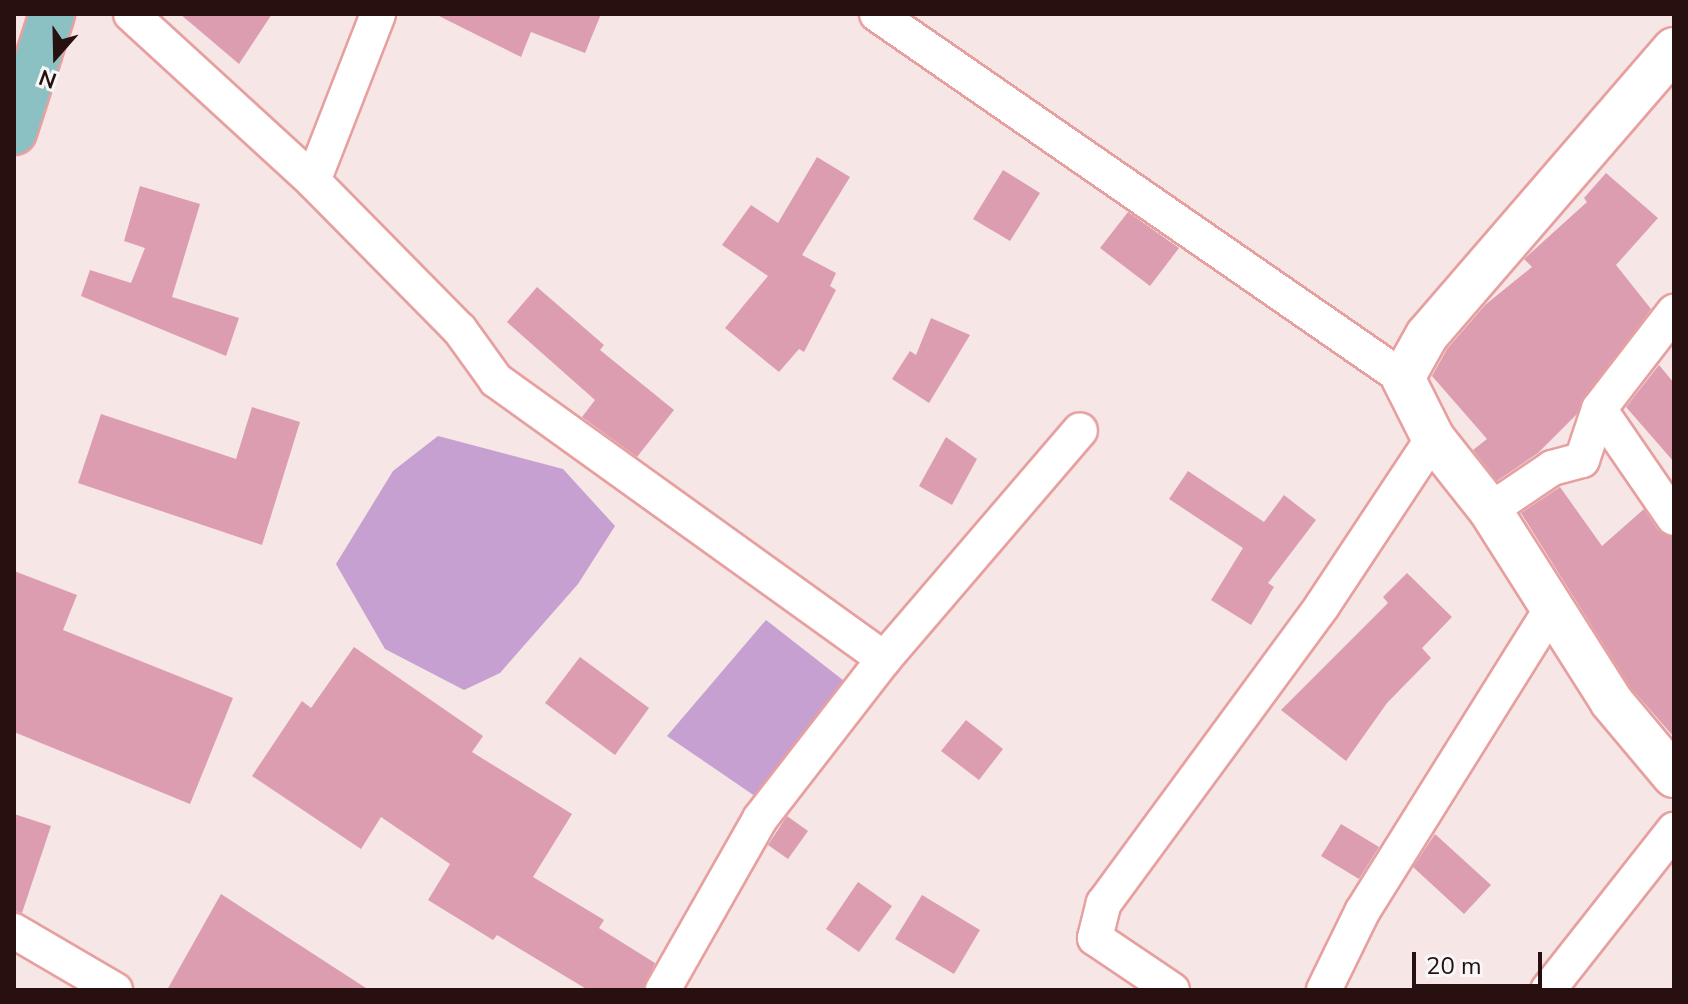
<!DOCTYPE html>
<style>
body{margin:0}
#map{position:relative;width:1688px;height:1004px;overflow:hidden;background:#f6e6e6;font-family:"Nunito Sans",sans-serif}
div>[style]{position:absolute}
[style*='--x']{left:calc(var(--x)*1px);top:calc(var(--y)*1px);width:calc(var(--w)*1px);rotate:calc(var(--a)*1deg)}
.water>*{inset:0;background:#c6a0d0}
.building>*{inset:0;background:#dd9db1}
.roads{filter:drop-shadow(2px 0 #e7a0a0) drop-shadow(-2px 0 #e7a0a0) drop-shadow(0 2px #e7a0a0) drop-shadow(0 -2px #e7a0a0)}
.minor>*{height:34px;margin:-17px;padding:0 17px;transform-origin:17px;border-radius:17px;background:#fff}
.tertiary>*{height:42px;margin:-21px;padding:0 21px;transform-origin:21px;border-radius:21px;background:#fff}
.primary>*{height:44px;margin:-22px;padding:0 22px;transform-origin:22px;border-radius:22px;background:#8bc1c3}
span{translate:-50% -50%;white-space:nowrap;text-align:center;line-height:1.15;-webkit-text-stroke:6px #f7f7f7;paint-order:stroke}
.frame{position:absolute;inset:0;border:16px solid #280f10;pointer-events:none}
.north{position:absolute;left:16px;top:16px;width:80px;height:80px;-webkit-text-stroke:6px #f7f7f7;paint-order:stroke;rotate:200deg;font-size:22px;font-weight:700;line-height:32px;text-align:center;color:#280f10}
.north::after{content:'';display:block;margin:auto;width:28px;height:36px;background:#280f10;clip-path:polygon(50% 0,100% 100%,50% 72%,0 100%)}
.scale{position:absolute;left:1412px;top:952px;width:130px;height:36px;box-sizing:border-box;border:4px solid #280f10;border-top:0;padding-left:10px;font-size:24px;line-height:28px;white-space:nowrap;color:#280f10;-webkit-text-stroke:6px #f7f7f7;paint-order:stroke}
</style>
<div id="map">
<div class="water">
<div style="clip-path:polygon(438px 436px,563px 469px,615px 526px,578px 584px,500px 673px,464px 690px,385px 649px,336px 564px,393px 471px)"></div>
<div style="clip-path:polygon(766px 620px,857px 691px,777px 811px,667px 736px)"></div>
</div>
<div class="building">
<div style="clip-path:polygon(180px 14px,272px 14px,239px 64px)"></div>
<div style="clip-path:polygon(435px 14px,601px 14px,585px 53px,531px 32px,521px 57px)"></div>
<div style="clip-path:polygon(817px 157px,850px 177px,802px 255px,836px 273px,830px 286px,836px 290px,804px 352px,799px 349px,779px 372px,725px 328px,768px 276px,722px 245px,751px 205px,778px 223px)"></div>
<div style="clip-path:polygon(1003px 170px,1040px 193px,1010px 241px,973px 219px)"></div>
<div style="clip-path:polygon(1606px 173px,1658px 218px,1616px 265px,1651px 309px,1576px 415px,1538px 453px,1497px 481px,1473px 450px,1487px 439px,1432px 376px,1447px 349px,1485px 305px,1532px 267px,1524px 259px,1587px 202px,1584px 198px)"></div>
<div style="clip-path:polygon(140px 186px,200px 204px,172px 297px,239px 318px,226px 356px,81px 296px,90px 270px,131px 283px,145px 248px,124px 241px)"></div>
<div style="clip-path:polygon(1128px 212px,1179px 248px,1150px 286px,1100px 248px)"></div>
<div style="clip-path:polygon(537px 287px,604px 345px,600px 350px,674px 410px,637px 457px,582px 417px,595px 400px,507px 322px)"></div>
<div style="clip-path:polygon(931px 318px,970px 335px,929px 403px,892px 379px,910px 351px,916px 355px)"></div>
<div style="clip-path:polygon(1659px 365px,1674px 383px,1674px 462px,1626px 407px)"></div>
<div style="clip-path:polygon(252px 407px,300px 422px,262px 545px,78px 483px,101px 414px,236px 459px)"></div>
<div style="clip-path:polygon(946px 437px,977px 459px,952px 505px,919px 486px)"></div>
<div style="clip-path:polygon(1188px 471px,1264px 522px,1284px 495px,1316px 520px,1268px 583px,1274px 587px,1251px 625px,1211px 600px,1243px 548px,1169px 499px)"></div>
<div style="clip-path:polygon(1560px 487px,1602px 546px,1644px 509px,1658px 530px,1674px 538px,1674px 737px,1630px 687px,1521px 513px)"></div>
<div style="clip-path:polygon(14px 571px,77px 595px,63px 630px,233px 698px,190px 804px,14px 732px)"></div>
<div style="clip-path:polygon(1407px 573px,1452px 617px,1422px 648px,1431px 658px,1387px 703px,1346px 761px,1281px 710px,1388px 603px,1383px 597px)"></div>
<div style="clip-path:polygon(354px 647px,483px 736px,472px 752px,572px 814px,533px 877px,604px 920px,599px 928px,655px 963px,643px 990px,588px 990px,497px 935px,493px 940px,428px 900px,450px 864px,381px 817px,361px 849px,252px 776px,302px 701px,311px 708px)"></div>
<div style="clip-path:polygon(580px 657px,649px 708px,615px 755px,545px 703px)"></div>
<div style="clip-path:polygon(966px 720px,1003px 749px,979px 780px,941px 751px)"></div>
<div style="clip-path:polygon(14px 814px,51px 826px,22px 913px,14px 911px)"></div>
<div style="clip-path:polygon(787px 816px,808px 831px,788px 859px,768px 845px)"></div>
<div style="clip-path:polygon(1341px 824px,1379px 847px,1359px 879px,1321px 856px)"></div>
<div style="clip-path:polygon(1435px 834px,1491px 885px,1464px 914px,1413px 867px)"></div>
<div style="clip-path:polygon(858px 882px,892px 906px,859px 952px,826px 929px)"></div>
<div style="clip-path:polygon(221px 894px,369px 990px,167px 990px)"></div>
<div style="clip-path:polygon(922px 895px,980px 930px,954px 974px,895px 939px)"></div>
</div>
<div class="roads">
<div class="minor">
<div style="--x:131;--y:14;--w:247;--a:42.5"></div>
<div style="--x:313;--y:181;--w:209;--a:45.4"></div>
<div style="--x:460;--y:330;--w:62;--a:54.2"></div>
<div style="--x:496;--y:380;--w:478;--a:35.7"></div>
<div style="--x:884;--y:659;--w:202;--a:127.8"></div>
<div style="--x:760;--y:819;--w:197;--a:119.6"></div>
<div style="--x:877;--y:14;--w:640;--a:34.68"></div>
<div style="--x:313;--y:181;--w:179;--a:-68.7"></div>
<div style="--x:1599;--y:409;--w:123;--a:-52.3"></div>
<div style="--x:1490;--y:510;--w:75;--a:-34.1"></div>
<div style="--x:1552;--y:468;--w:31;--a:-15"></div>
<div style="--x:1582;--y:460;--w:54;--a:-71.6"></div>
<div style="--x:1599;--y:409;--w:132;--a:55.5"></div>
<div style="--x:884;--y:659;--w:301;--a:-49.4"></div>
<div style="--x:14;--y:931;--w:117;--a:30.3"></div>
<div style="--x:1172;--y:990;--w:93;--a:-146"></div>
<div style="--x:1095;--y:938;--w:36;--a:-76"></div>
<div style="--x:1104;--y:903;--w:368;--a:-53.7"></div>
<div style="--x:1322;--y:606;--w:201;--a:-56.5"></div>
<div style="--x:1324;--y:990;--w:87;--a:-64"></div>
<div style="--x:1362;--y:912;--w:358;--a:-58"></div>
<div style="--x:1548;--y:990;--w:204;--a:-51.8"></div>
</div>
<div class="tertiary">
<div style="--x:1674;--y:49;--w:378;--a:130.8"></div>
<div style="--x:1427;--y:335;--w:49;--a:119.2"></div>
<div style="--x:1403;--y:378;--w:67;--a:63.4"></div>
<div style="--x:1433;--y:438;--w:92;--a:51.6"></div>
<div style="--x:1490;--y:510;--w:226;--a:57.6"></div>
<div style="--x:1611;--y:701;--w:98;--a:50"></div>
</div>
<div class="primary">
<div style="--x:14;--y:132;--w:124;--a:-72.1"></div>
</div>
</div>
<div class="frame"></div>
<div class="north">N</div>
<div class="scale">20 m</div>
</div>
